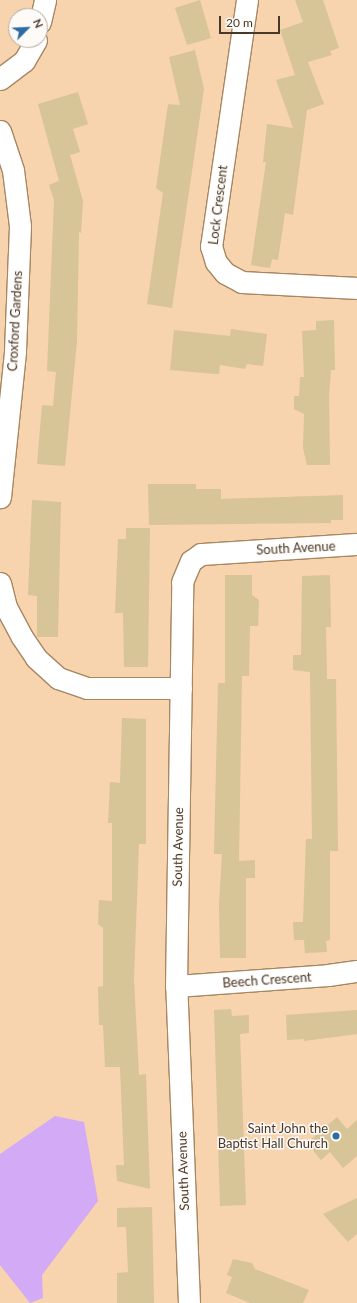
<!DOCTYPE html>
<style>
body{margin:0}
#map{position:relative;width:357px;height:1303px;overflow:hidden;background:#f7d3ae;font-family:Lato,sans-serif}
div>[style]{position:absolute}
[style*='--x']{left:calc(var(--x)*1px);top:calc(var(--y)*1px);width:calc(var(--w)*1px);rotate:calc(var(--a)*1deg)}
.green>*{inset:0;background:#d2aaf6}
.building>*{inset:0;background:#d7c497}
.roads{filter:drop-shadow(1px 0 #a78662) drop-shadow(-1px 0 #a78662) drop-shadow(0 1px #a78662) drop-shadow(0 -1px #a78662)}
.street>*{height:21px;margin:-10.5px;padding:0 10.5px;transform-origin:10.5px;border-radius:10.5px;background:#fff}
.dots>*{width:11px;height:11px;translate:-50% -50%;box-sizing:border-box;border:2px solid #fefaf7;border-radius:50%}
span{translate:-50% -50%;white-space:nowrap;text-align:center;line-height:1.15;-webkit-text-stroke:3px #fefaf7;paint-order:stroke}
.street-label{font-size:13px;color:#48392a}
.poi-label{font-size:13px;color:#48392a}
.right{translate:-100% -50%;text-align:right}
.north{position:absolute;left:8px;top:8px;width:40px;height:40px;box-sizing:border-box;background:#fefaf7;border:1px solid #b5ada5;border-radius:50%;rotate:66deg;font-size:11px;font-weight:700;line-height:16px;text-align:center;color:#48392a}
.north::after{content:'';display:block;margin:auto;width:14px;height:18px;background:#2d6ca2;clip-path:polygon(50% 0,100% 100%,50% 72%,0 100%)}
.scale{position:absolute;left:219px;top:16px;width:61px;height:18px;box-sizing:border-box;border:2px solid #48392a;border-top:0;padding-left:5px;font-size:12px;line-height:14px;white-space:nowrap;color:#48392a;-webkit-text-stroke:3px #fefaf7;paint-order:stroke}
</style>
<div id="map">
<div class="green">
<div style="clip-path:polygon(55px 1116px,84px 1122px,98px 1201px,42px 1275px,43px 1298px,30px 1303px,0 1265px,0 1154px)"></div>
</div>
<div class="building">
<div style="clip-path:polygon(200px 0,211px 38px,187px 45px,175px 8px)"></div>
<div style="clip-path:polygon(295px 0,323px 0,339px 48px,330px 51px,332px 55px,308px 62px,324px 104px,307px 110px,293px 215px,285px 213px,278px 260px,272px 259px,270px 268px,251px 265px,266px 162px,263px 162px,267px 124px,293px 128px,276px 80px,295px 75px,280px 30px,303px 22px)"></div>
<div style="clip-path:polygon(195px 50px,204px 89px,172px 308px,147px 304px,163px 193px,156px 188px,168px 104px,180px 105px,169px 57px)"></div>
<div style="clip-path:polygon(78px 92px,88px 124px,73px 129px,80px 152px,70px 155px,83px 201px,81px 233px,79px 232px,77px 341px,65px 466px,37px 464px,42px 405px,53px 406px,56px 372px,47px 371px,54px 200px,49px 185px,59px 181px,38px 104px)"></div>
<div style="clip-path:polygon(334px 320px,335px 370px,331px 370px,329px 396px,330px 465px,307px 465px,303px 448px,304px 414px,294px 409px,294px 396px,299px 396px,300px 377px,304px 377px,302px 331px,316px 330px,316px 321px)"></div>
<div style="clip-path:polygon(231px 329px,267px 334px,263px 366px,247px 364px,245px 369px,220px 365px,219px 374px,215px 374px,170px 370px,174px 330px,230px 336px)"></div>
<div style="clip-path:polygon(148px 484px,196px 484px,196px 489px,221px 489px,221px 499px,343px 495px,343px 520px,331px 520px,331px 523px,149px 525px)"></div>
<div style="clip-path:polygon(32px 500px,61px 502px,58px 637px,37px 637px,37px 596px,28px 595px)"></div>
<div style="clip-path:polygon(126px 528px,150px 528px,148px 667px,124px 667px,123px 613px,115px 613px,118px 539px,126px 539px)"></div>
<div style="clip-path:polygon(225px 575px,252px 575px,252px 595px,259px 600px,258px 626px,250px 626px,249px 676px,242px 676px,239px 861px,255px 860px,255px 878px,246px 878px,246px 958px,220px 958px,219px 905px,222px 854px,214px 854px,218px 683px,225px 683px)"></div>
<div style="clip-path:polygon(330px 575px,331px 627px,326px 627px,327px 679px,336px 679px,338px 851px,330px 851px,330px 940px,326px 941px,327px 952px,305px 953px,304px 940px,294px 940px,293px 922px,303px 922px,306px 839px,312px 839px,310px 672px,293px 670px,293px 655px,301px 655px,302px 576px)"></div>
<div style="clip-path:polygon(122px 718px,146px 719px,146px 844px,139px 844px,134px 979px,139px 1075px,146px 1074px,150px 1189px,117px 1181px,116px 1165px,124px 1165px,120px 1067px,105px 1067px,103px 1025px,99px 1025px,98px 987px,103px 986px,103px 928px,98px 924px,99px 900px,112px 901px,112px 823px,108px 823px,109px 804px,110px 782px,120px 783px)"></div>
<div style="clip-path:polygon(231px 1009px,232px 1016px,249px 1015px,249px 1033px,240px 1034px,246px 1205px,220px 1206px,214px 1010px)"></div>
<div style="clip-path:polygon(357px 1010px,357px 1034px,304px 1041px,304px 1039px,287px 1040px,286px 1015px)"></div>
<div style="clip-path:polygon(337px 1117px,347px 1129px,357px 1120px,357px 1156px,343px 1168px,330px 1152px,321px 1160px,307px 1143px)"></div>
<div style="clip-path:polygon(357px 1198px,357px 1234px,348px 1242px,323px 1214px)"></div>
<div style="clip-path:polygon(152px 1207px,154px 1303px,117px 1303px,117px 1273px,128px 1272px,126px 1227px,117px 1227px,117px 1208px)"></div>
<div style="clip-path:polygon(233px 1259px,252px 1263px,255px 1269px,309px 1290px,303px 1303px,250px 1303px,226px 1293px,232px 1277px,227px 1275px)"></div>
</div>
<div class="roads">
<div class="street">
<div style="--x:247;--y:0;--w:249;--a:98.3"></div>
<div style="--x:211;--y:246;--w:17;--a:73"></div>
<div style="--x:216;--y:262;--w:14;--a:51"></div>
<div style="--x:225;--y:273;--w:19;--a:28"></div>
<div style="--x:242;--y:282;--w:115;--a:3"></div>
<div style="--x:40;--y:22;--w:23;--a:-77"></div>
<div style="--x:0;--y:79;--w:30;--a:-37"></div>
<div style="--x:24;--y:61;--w:24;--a:-60"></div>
<div style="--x:0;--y:131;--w:41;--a:71.6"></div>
<div style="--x:13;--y:170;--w:56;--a:82.9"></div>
<div style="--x:20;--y:226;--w:126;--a:92.3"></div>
<div style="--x:15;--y:352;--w:146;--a:95.9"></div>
<div style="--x:0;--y:583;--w:25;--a:76"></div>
<div style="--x:6;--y:607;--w:34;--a:62"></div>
<div style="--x:22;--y:637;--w:25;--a:56"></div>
<div style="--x:36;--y:658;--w:30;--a:42"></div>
<div style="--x:58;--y:678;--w:31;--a:19"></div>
<div style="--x:87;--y:688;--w:94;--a:0"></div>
<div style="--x:176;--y:986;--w:152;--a:-4.1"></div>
<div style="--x:328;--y:975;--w:29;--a:-8"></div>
<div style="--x:189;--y:1303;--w:317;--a:-92.3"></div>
<div style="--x:176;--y:986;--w:404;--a:-89.1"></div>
<div style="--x:182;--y:582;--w:23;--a:-67"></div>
<div style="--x:191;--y:561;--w:12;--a:-35"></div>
<div style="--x:201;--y:554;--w:156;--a:-3.7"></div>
</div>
</div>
<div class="dots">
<div style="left:336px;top:1136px;background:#2d6ca2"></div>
</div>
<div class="street-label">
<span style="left:218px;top:205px;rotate:-83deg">Lock Crescent</span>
<span style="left:15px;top:321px;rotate:-87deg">Croxford Gardens</span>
<span style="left:296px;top:548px;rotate:-3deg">South Avenue</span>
<span style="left:178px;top:847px;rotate:-89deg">South Avenue</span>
<span style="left:267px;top:980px;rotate:-4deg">Beech Crescent</span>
<span style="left:183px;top:1171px;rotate:-92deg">South Avenue</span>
</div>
<div class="poi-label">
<span class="right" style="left:328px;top:1136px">Saint John the<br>Baptist Hall Church</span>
</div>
<div class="north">N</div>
<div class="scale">20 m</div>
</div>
